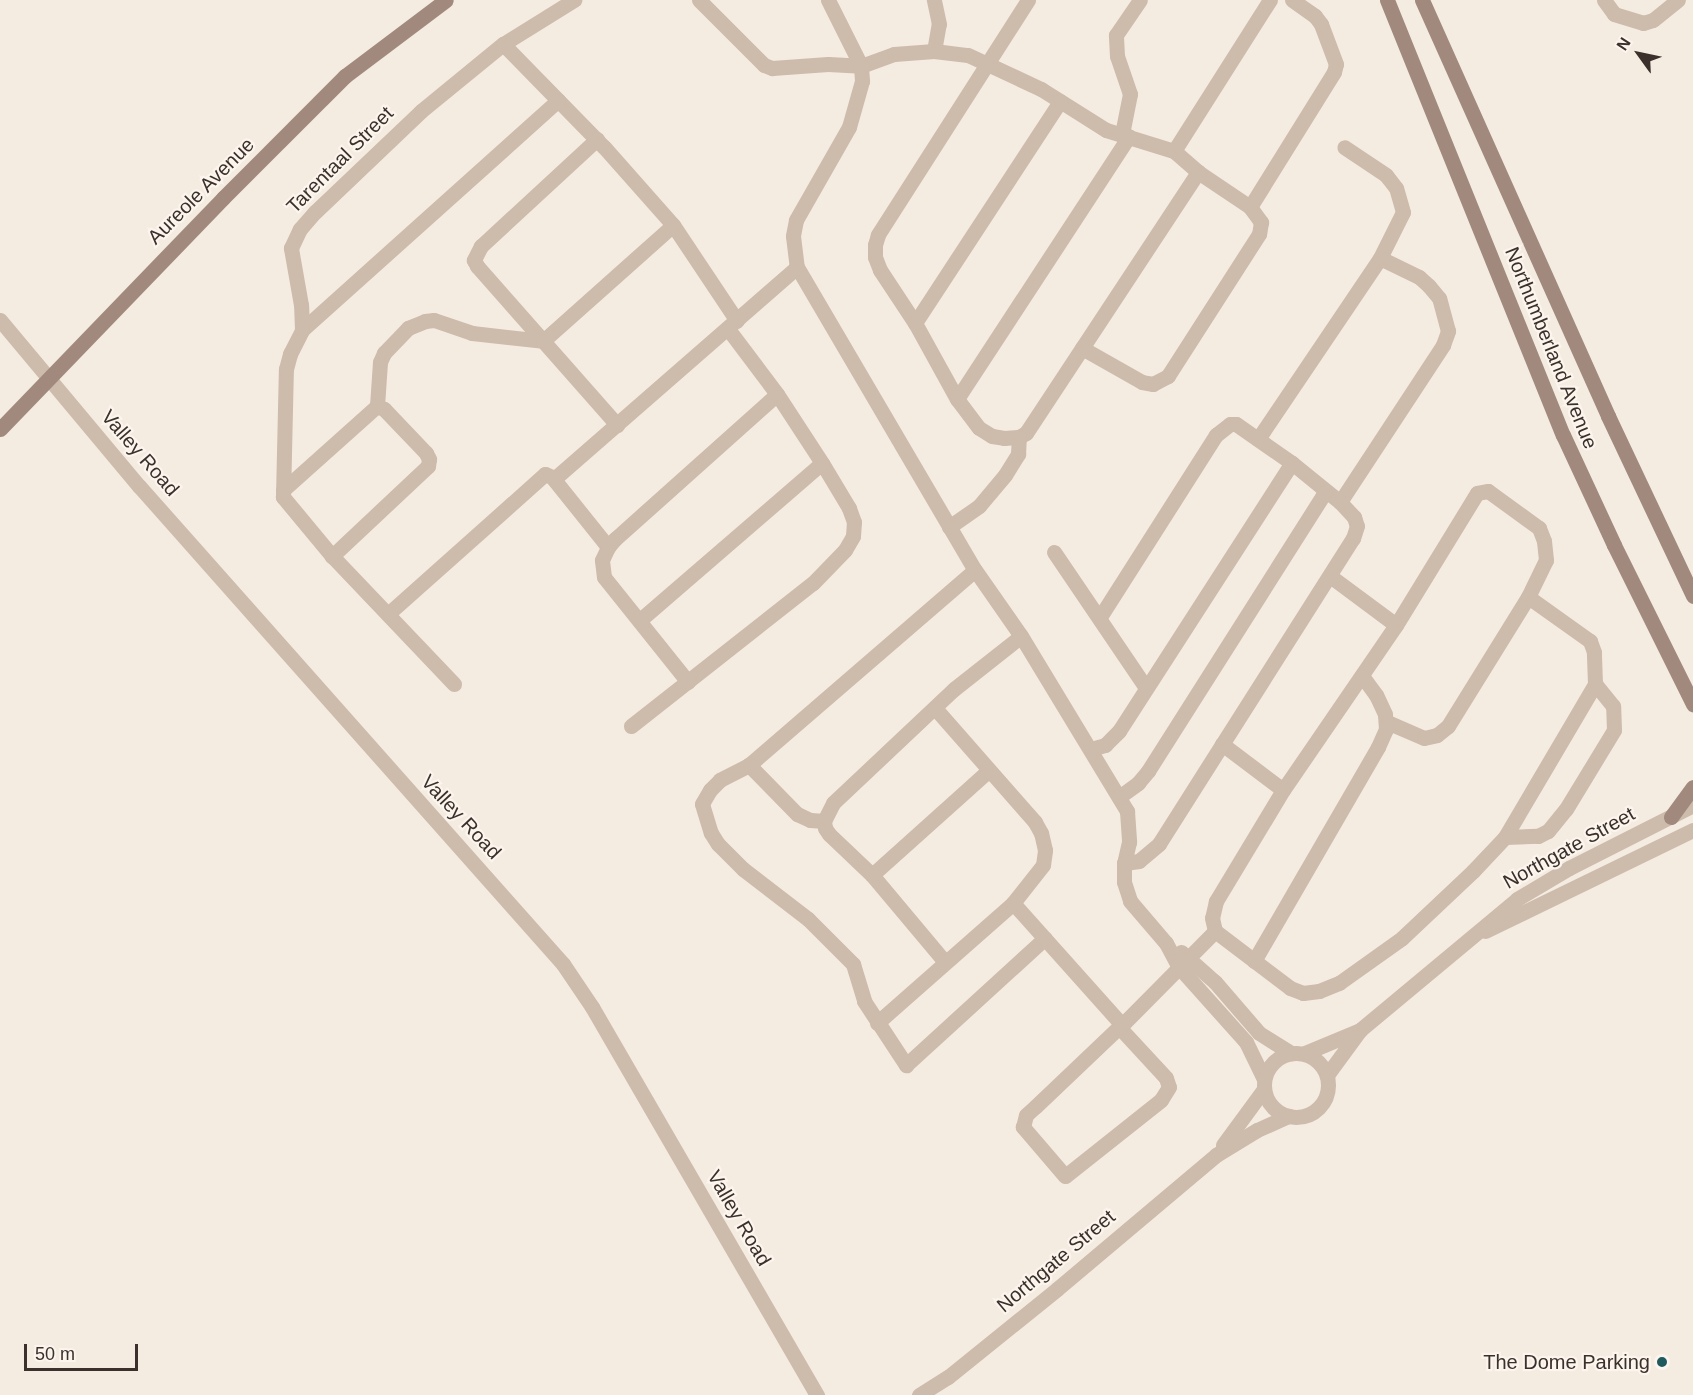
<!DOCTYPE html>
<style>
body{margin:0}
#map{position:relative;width:1693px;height:1395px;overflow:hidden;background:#f4ebe1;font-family:Helvetica,sans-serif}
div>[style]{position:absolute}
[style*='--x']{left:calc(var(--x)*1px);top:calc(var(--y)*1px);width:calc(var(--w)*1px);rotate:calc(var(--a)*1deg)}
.street>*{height:15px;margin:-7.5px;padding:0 7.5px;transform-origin:7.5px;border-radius:7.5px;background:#cdbbac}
.street>.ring{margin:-7.5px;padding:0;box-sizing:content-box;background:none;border:15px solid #cdbbac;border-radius:50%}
.secondary>*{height:15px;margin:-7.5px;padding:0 7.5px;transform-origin:7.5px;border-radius:7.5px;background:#a18a7d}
.dots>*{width:16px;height:16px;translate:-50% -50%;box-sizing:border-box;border:3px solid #fbf5ee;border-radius:50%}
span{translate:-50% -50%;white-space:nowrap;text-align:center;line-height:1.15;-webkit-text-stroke:4.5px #fbf5ee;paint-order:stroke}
.street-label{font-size:20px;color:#3b302b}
.poi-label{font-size:20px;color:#3b302b}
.right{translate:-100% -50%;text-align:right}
.north{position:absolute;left:1609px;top:24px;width:60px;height:60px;-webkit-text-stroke:4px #fbf5ee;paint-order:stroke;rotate:303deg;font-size:16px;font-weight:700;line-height:24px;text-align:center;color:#3b302b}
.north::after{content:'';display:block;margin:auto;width:21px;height:27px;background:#3b302b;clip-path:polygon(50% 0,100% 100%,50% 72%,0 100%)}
.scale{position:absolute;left:24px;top:1344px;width:114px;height:27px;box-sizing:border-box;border:3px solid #3b302b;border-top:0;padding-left:8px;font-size:18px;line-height:21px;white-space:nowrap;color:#3b302b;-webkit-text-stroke:4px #fbf5ee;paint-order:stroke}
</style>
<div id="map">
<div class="street">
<div style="--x:699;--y:0;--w:92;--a:45"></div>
<div style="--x:764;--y:65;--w:9;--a:21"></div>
<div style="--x:772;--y:68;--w:56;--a:-4.1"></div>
<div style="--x:828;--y:64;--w:33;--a:3"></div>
<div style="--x:861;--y:66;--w:35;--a:-20"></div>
<div style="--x:894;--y:54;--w:40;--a:-4.3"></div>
<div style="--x:934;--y:51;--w:34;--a:7"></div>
<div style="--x:968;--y:55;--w:81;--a:25"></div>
<div style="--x:1041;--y:89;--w:77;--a:32.2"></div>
<div style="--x:1106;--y:130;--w:71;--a:17.2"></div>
<div style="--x:1174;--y:151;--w:32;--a:41"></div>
<div style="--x:1198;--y:172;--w:63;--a:33.9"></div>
<div style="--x:1250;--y:207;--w:19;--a:54"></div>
<div style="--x:1261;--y:222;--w:12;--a:99"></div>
<div style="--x:1259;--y:234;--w:169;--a:122.7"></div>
<div style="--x:1168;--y:376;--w:17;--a:152"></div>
<div style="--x:1153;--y:384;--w:11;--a:-170"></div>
<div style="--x:1142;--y:382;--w:69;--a:-150.5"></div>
<div style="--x:828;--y:0;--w:74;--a:63.4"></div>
<div style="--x:861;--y:66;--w:15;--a:86"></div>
<div style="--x:862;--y:81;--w:48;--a:105.8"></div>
<div style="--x:849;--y:127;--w:107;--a:119.7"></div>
<div style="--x:796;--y:220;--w:16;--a:101"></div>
<div style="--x:793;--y:236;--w:31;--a:83"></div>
<div style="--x:797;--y:267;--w:351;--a:59.6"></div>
<div style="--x:975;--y:570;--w:80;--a:55.1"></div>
<div style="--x:1021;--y:636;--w:205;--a:58.8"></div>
<div style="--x:1127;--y:811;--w:31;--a:86"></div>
<div style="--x:1129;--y:842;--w:22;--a:103"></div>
<div style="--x:1124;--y:863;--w:19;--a:90"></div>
<div style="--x:1124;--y:882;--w:20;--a:72"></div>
<div style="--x:1130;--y:901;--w:55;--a:49.4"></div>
<div style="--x:1166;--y:943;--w:26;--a:62"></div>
<div style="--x:1178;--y:966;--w:102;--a:48.2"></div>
<div style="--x:1246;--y:1042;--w:41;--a:64.1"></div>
<div style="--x:1028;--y:0;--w:279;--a:122.6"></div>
<div style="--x:878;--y:235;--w:10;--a:107"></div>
<div style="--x:875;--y:245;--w:12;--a:90"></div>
<div style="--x:875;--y:257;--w:14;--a:69"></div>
<div style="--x:880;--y:270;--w:64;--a:56.6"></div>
<div style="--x:915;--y:323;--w:87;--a:61.1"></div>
<div style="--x:957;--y:399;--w:36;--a:53"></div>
<div style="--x:979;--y:428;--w:15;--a:32"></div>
<div style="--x:992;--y:436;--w:12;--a:9"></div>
<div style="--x:1004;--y:438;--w:15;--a:-4"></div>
<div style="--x:1019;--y:437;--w:8;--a:-30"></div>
<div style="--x:1026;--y:433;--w:313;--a:-56.6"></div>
<div style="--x:1604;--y:0;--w:17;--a:54"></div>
<div style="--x:1614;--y:14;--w:30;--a:17"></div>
<div style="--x:1643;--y:23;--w:10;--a:-17"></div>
<div style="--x:1653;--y:20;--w:32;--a:-39"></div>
<div style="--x:503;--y:44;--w:144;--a:45.6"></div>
<div style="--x:604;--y:147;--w:104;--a:48.5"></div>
<div style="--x:673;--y:225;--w:115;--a:56.3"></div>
<div style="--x:934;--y:51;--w:27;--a:-80"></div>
<div style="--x:939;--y:24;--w:25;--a:-102"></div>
<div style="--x:1122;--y:134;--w:41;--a:-78.7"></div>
<div style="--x:1130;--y:94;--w:40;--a:-108.9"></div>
<div style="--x:1117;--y:56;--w:21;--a:-93"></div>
<div style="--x:1116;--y:35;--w:42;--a:-55.6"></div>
<div style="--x:597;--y:139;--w:158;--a:137.3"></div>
<div style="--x:481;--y:246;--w:16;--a:117"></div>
<div style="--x:474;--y:260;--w:7;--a:63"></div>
<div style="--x:477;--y:266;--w:212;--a:48.6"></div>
<div style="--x:1174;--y:151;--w:179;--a:-57.6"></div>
<div style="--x:1250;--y:207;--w:159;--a:-58.1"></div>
<div style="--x:1334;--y:72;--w:8;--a:-76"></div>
<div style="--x:1336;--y:64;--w:43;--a:-110.6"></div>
<div style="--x:1321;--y:24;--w:10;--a:-127"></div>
<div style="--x:1315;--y:16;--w:28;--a:-145"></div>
<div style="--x:0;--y:320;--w:217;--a:50.1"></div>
<div style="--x:139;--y:486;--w:639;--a:48.43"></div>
<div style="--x:563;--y:964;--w:52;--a:56"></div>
<div style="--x:592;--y:1007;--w:449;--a:59.9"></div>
<div style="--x:915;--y:323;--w:265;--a:-56.8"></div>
<div style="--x:302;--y:330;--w:344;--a:-41.9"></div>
<div style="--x:957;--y:399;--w:314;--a:-56.8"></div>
<div style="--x:377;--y:406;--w:44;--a:-86.1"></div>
<div style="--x:380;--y:362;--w:10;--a:-66"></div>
<div style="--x:384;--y:353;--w:35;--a:-46"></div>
<div style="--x:408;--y:328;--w:18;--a:-22"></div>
<div style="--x:425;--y:321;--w:9;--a:-6"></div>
<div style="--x:434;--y:320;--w:40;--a:18.9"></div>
<div style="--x:472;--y:333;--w:71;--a:6.4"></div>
<div style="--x:543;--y:341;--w:174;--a:-41.7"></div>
<div style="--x:1258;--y:439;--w:218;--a:-56"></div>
<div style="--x:1380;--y:258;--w:51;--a:-63.4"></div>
<div style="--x:1403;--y:212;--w:25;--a:-106"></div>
<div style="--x:1396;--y:188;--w:16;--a:-128"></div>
<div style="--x:1386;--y:175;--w:50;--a:-146.3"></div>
<div style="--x:554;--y:479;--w:322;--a:-41.1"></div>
<div style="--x:283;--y:490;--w:126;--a:-41.8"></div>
<div style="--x:377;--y:406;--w:8;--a:23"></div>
<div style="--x:384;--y:409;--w:61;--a:46.3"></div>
<div style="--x:426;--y:453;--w:7;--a:63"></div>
<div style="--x:429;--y:459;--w:7;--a:98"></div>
<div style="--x:428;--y:466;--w:132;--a:136.8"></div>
<div style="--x:1340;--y:502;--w:188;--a:-56.7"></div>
<div style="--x:1443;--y:345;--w:15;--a:-70"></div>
<div style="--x:1448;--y:331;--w:34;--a:-105"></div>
<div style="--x:1439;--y:298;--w:16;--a:-130"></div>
<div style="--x:1429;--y:286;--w:13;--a:-138"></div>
<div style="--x:1419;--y:277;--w:43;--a:-154"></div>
<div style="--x:949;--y:527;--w:37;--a:-35"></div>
<div style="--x:979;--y:506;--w:40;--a:-50"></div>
<div style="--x:1005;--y:475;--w:25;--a:-58"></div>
<div style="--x:1018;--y:454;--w:17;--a:-87"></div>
<div style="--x:1054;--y:552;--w:164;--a:55.9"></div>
<div style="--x:1330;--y:576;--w:82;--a:36.6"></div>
<div style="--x:389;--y:613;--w:209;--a:-41.7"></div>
<div style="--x:545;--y:474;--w:8;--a:23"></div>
<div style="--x:552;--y:477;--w:90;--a:51.3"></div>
<div style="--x:1100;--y:617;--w:216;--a:-57.5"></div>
<div style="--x:1216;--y:435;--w:18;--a:-38"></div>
<div style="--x:1230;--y:424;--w:6;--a:0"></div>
<div style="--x:1236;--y:424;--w:68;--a:34.9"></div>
<div style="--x:1292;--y:463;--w:62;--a:39.1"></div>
<div style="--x:1340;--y:502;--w:21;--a:47"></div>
<div style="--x:1354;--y:517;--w:9;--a:72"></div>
<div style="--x:1357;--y:526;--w:13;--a:108"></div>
<div style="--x:1353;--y:538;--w:362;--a:122.4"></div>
<div style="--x:1159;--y:844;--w:26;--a:140"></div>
<div style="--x:1139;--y:861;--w:15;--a:172"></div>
<div style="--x:640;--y:620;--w:240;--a:-40.8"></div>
<div style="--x:688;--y:682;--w:134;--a:-128.7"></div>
<div style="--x:604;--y:577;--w:17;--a:-97"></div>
<div style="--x:602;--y:560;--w:14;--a:-65"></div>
<div style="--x:608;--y:547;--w:11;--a:-49"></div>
<div style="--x:615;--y:539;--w:217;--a:-41.8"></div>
<div style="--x:454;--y:684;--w:177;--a:-133.6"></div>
<div style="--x:332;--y:556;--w:77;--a:-129.7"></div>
<div style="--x:283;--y:497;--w:128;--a:-88.7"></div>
<div style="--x:286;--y:369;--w:16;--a:-75"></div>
<div style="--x:290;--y:354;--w:27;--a:-63"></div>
<div style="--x:302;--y:330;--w:25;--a:-92"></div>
<div style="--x:301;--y:305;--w:58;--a:-100"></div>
<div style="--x:291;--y:248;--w:21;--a:-65"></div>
<div style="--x:300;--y:229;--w:23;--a:-49"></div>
<div style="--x:315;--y:212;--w:146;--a:-43.6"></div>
<div style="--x:421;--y:111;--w:106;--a:-39.3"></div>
<div style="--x:503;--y:44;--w:84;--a:-31.8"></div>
<div style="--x:1387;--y:722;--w:40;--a:23.4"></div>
<div style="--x:1424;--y:738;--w:13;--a:-13"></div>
<div style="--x:1437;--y:735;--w:14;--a:-39"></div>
<div style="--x:1448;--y:726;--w:152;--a:-58.2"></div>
<div style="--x:1528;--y:597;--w:41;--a:-64.1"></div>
<div style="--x:1546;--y:560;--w:19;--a:-96"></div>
<div style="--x:1544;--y:541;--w:14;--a:-111"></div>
<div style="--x:1539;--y:528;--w:63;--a:-144"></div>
<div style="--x:1488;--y:491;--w:11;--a:170"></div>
<div style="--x:1477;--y:493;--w:155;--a:121.5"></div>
<div style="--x:1396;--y:625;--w:200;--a:124.4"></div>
<div style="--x:1283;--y:790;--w:130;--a:121.1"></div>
<div style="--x:1216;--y:901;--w:17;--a:103"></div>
<div style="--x:1212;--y:918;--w:13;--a:77"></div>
<div style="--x:1215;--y:931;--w:94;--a:37.2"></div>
<div style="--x:1290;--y:988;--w:14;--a:21"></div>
<div style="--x:1303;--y:993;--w:16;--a:-7"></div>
<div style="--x:1319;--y:991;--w:22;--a:-22"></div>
<div style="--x:1339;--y:983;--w:77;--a:-35.5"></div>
<div style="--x:1402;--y:938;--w:98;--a:-43.3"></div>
<div style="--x:1473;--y:871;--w:47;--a:-46.7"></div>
<div style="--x:1505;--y:837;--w:178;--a:-59.5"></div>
<div style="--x:1595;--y:684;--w:32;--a:-92"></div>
<div style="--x:1594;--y:652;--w:12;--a:-110"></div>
<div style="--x:1590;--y:641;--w:76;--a:-144.6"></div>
<div style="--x:631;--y:726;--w:231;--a:-38.2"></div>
<div style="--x:813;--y:583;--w:46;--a:-45.9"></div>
<div style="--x:845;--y:550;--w:16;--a:-60"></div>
<div style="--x:853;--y:536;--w:14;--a:-86"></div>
<div style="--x:854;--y:522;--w:15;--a:-110"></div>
<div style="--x:849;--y:508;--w:52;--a:-121"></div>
<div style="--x:822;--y:463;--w:82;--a:-123.1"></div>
<div style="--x:777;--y:394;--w:81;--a:-127"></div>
<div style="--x:1222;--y:744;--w:76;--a:37"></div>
<div style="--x:1091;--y:749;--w:15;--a:-16"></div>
<div style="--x:1105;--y:745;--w:20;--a:-45"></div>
<div style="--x:1119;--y:731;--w:319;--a:-57.2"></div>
<div style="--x:749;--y:765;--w:298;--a:-40.8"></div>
<div style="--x:1119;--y:797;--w:24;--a:-36"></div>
<div style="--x:1138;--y:783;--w:16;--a:-50"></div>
<div style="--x:1148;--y:771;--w:330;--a:-57.6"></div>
<div style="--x:824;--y:821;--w:14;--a:-176"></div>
<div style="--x:810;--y:820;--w:14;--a:-155"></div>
<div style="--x:797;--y:814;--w:69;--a:-134.4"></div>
<div style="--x:749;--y:765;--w:33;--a:153"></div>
<div style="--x:720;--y:780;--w:14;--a:135"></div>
<div style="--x:710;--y:790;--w:16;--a:120"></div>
<div style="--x:702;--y:804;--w:30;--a:73"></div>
<div style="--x:711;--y:833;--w:13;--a:58"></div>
<div style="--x:718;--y:844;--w:35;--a:45"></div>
<div style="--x:743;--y:869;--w:82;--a:37.6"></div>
<div style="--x:808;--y:919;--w:64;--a:45"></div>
<div style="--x:853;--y:964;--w:39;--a:73"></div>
<div style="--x:864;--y:1001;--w:77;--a:56.7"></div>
<div style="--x:906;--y:1065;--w:188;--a:-42.4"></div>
<div style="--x:1505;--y:837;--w:33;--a:-2"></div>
<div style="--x:1538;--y:836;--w:11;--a:-27"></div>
<div style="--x:1548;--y:831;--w:28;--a:-51"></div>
<div style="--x:1566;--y:809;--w:92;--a:-58.7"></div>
<div style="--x:1614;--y:730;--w:24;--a:-92"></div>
<div style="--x:1613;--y:706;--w:28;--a:-129"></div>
<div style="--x:872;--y:875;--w:156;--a:-41.9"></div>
<div style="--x:1013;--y:903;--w:164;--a:48.2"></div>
<div style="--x:1485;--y:931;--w:231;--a:-25.9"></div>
<div style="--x:1181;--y:952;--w:45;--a:41.4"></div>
<div style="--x:1215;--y:982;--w:67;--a:49.2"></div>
<div style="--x:1259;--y:1033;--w:38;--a:32"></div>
<div style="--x:1254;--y:961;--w:247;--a:-59.9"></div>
<div style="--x:1378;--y:747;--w:20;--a:-66"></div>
<div style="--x:1386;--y:729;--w:15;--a:-94"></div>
<div style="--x:1385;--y:714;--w:21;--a:-115"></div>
<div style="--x:1376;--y:695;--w:24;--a:-126"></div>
<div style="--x:945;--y:962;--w:114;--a:-130"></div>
<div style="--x:872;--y:875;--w:59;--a:-136.4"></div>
<div style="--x:829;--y:834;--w:7;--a:-124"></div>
<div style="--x:825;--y:828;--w:7;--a:-98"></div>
<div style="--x:824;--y:821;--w:20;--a:-63"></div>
<div style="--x:833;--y:803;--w:166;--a:-43.3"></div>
<div style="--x:954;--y:689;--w:85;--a:-38.3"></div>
<div style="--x:877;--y:1023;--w:181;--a:-41.4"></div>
<div style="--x:1013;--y:903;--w:48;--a:-51.7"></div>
<div style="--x:1043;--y:865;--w:15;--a:-82"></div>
<div style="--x:1045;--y:850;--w:17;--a:-103"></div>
<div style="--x:1041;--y:833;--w:13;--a:-119"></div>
<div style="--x:1035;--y:822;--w:152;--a:-131.3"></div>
<div style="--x:1119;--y:1027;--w:69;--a:47.3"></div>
<div style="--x:1166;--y:1078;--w:9;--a:72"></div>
<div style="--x:1169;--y:1087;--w:15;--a:122"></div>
<div style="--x:1161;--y:1100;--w:122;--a:141.6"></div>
<div style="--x:1065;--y:1176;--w:65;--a:-130.6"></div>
<div style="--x:1023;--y:1127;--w:12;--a:-76"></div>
<div style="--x:1026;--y:1115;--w:13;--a:-42"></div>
<div style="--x:1036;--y:1106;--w:115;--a:-43.6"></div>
<div style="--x:1119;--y:1027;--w:4;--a:-34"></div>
<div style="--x:1122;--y:1025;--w:132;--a:-45.3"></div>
<div class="ring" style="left:1264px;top:1053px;width:49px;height:49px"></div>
<div style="--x:1305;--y:1053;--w:60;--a:-22.7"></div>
<div style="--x:1327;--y:1075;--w:56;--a:-53.7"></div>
<div style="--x:1360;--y:1030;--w:204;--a:-39.8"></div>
<div style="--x:1517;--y:899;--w:61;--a:-30.8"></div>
<div style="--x:1569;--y:868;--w:139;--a:-26.9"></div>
<div style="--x:1223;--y:1145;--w:69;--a:-53.8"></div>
<div style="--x:919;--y:1395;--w:34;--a:-32"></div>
<div style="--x:948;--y:1377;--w:140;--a:-38.9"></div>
<div style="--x:1057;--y:1289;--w:208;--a:-40.1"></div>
<div style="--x:1216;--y:1155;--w:48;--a:-31.4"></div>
<div style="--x:1257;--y:1130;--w:35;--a:-24"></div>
</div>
<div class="secondary">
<div style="--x:1387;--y:0;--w:469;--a:68"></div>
<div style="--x:1563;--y:435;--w:121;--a:65.1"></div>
<div style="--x:1614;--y:545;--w:178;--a:63.6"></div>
<div style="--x:1422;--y:0;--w:456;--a:65.9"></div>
<div style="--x:1608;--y:416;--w:199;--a:64.7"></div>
<div style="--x:0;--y:429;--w:321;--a:-46"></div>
<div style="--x:223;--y:198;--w:173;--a:-45"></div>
<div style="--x:345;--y:76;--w:126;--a:-37"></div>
<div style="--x:1671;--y:817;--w:37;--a:-54"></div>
</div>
<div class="dots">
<div style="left:1662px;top:1362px;background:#1f5a5e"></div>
</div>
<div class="street-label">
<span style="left:340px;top:160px;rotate:-45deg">Tarentaal Street</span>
<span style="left:201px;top:191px;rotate:-45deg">Aureole Avenue</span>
<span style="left:1551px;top:348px;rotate:68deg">Northumberland Avenue</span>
<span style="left:140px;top:453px;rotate:49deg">Valley Road</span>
<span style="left:461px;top:817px;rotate:47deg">Valley Road</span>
<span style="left:1569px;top:848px;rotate:-29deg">Northgate Street</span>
<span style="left:739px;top:1218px;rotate:60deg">Valley Road</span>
<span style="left:1056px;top:1261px;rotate:-40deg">Northgate Street</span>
</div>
<div class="poi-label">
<span class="right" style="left:1650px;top:1362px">The Dome Parking</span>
</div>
<div class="north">N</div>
<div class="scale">50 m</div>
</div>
